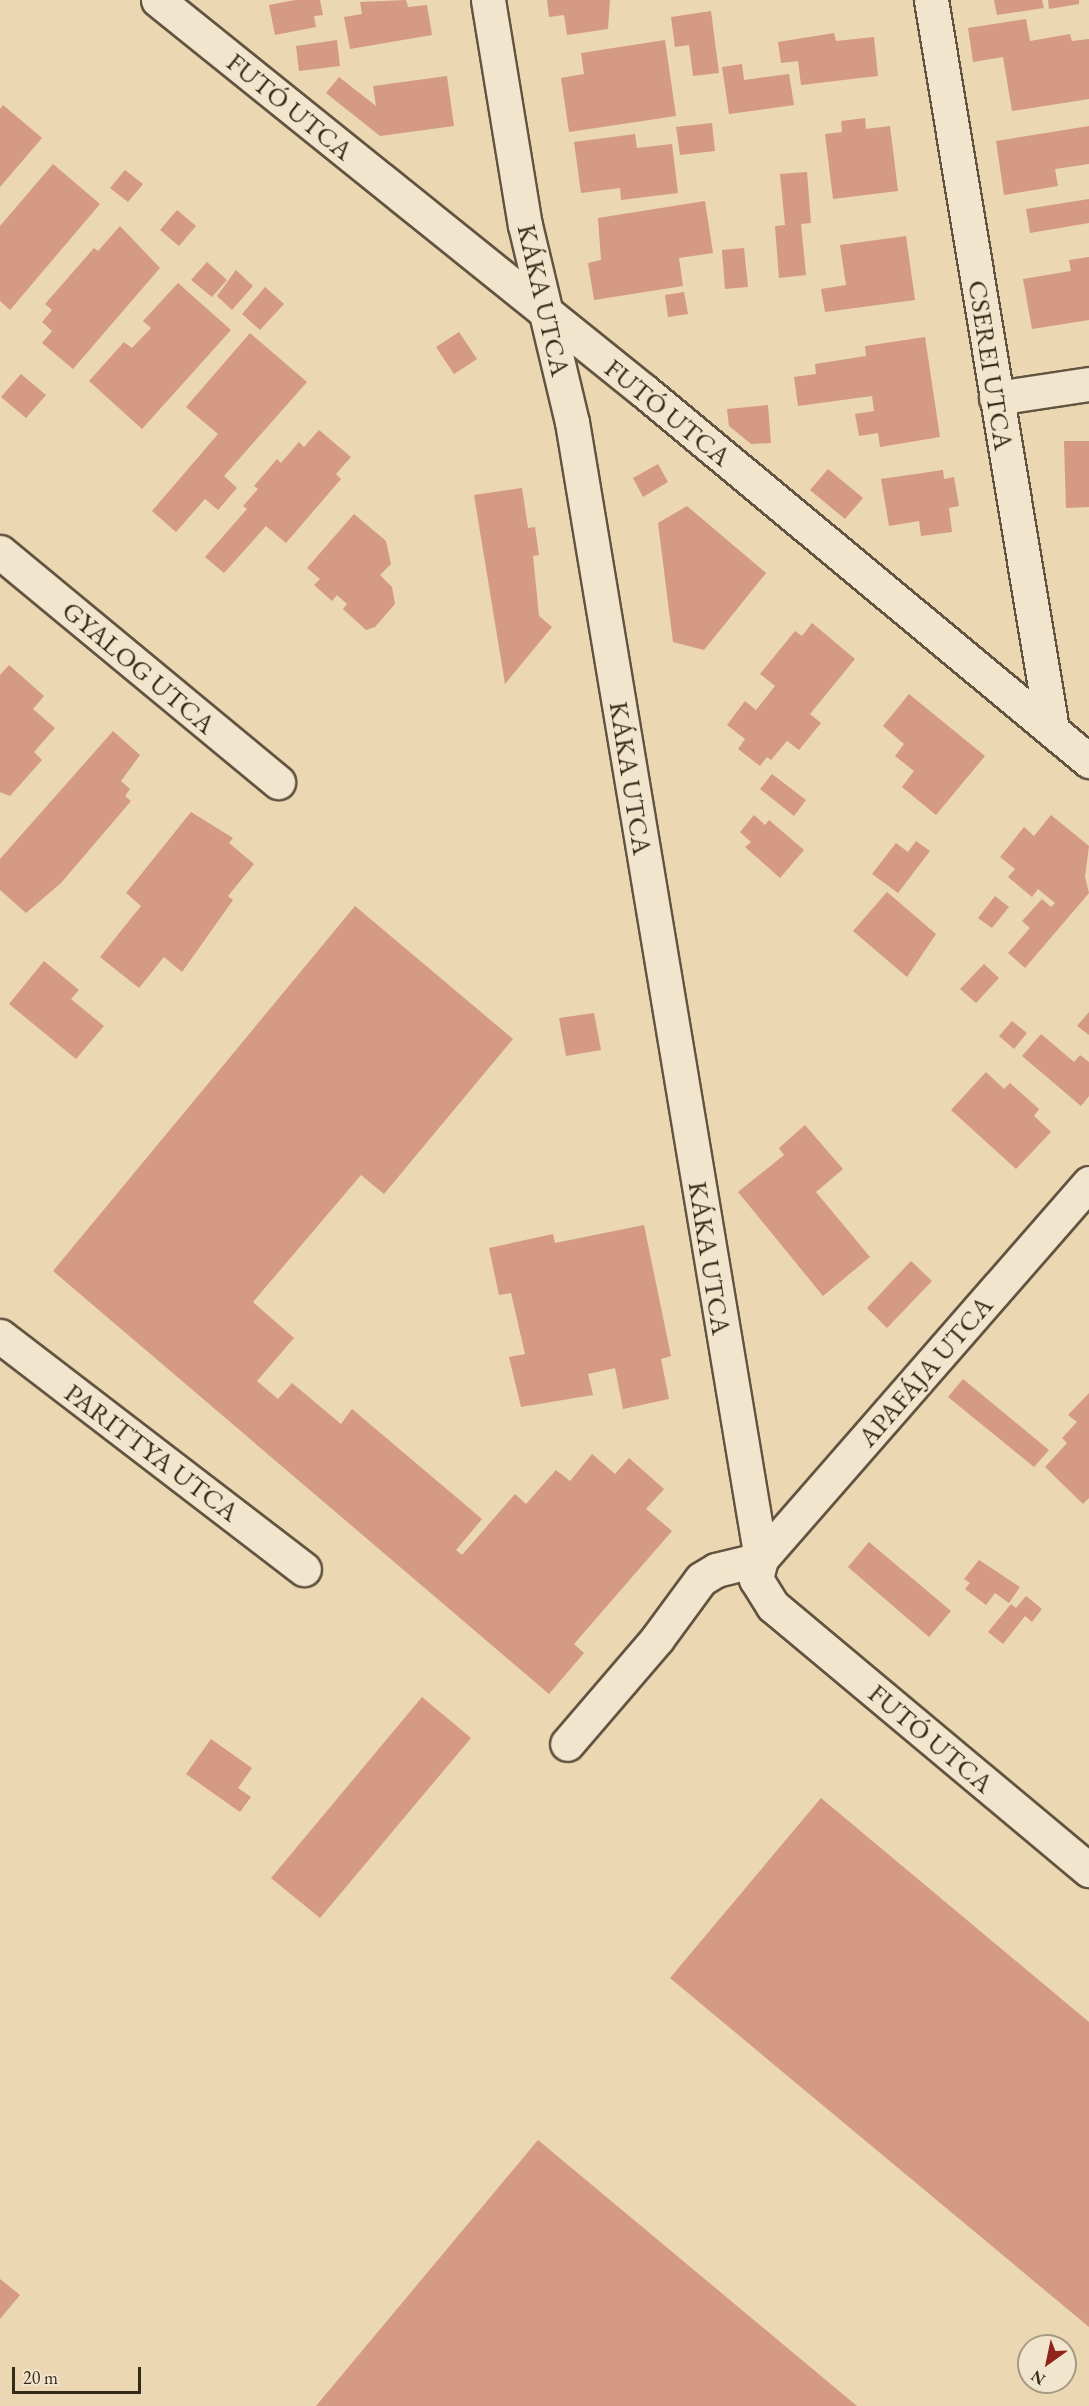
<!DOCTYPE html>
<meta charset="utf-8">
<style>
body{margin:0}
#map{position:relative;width:1089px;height:2406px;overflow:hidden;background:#ebd7b2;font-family:"EB Garamond",serif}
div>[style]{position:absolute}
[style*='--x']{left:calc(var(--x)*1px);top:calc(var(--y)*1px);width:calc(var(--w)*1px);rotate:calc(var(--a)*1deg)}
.building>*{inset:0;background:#d49a83}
.roads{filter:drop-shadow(2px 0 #625440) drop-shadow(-2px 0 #625440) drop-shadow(0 2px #625440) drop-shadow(0 -2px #625440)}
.minor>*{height:33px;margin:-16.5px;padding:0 16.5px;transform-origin:16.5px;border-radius:16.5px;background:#f2e5cd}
span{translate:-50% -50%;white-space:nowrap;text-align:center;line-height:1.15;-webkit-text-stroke:4.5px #f2e5cd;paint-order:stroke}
.street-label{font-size:27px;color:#35291a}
.north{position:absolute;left:1017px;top:2334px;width:60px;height:60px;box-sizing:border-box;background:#f2e5cd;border:2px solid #a69a85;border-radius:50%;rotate:213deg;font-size:16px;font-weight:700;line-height:24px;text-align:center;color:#35291a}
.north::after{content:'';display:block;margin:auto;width:21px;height:27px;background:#8f2418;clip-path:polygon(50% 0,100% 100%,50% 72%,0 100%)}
.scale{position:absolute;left:12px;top:2367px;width:129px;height:27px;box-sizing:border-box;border:3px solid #35291a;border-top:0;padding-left:8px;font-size:18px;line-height:21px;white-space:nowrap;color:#35291a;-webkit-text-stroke:4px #f2e5cd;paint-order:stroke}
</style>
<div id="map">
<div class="building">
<div style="clip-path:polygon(295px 0,320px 0,323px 15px,314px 16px,316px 27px,275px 35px,269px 5px)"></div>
<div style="clip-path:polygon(406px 0,408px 7px,427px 5px,432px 35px,350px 49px,344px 17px,362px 14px,360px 2px)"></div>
<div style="clip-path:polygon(547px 0,610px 0,608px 29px,567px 35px,564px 15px,549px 17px)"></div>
<div style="clip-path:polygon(994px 0,1042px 0,1044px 8px,997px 15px)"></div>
<div style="clip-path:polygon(1048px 0,1079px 0,1079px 4px,1049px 9px)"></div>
<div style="clip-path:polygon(711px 11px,719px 73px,693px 76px,689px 45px,675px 47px,671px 17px)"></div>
<div style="clip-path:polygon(1026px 19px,1030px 41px,1070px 34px,1072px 41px,1089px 39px,1089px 99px,1012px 111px,1003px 57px,973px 62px,968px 28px)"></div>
<div style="clip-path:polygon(834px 33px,836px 41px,874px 37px,878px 76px,801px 85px,798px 61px,781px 63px,778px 42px)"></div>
<div style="clip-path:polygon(337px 40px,340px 66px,299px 71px,296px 46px)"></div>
<div style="clip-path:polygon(665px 40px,676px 116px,569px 132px,561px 78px,584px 74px,581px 53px)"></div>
<div style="clip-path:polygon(742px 64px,744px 80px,789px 74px,794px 105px,729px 114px,722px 67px)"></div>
<div style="clip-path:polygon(447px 76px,454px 126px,380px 136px,326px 93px,339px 77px,376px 106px,373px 86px)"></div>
<div style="clip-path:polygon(3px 105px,42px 138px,0 187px,0 109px)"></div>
<div style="clip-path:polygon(865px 118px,866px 129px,890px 126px,898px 191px,833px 199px,825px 134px,842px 132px,841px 121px)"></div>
<div style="clip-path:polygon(712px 123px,715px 151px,680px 155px,676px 127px)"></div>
<div style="clip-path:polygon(1089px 126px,1089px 164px,1055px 169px,1058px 186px,1004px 195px,996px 141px)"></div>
<div style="clip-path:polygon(635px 134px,637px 148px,672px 144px,678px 193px,621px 200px,620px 188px,581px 193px,574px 142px)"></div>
<div style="clip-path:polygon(53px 164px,100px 204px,10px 310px,0 301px,0 226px)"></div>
<div style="clip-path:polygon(125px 170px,143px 184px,128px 202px,110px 188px)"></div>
<div style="clip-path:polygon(807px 172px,811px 223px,801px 224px,806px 275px,779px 278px,775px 226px,785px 225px,780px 174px)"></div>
<div style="clip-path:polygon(1089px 199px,1089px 223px,1030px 233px,1026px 209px)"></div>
<div style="clip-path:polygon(705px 201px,713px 253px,679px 258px,683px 286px,594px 300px,588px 263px,601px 260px,598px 218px)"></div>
<div style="clip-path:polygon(177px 210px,196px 226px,179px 246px,160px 230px)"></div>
<div style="clip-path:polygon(120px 226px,160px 268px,73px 369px,42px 343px,52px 331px,42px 322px,52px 310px,45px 304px,94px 248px,98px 251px)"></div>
<div style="clip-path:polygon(906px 236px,915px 300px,825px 312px,821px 289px,846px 285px,840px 245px)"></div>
<div style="clip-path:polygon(744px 248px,748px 287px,725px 289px,722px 250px)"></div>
<div style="clip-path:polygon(1089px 257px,1089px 320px,1032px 329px,1023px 279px,1071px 271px,1069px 260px)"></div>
<div style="clip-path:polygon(207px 262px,227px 280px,212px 297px,191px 280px)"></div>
<div style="clip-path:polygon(236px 270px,253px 286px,232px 310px,217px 296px)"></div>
<div style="clip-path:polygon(178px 283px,231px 330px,142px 429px,89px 381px,124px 342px,132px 348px,151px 328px,143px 321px)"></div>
<div style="clip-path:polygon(265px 287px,284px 304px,260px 330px,242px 314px)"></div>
<div style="clip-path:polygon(684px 292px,688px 314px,668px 317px,665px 295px)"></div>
<div style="clip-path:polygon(459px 332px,477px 359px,454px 374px,436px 347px)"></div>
<div style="clip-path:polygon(250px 333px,307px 382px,224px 476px,237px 488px,218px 510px,205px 499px,176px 532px,152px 511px,218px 434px,186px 407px)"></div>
<div style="clip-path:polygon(925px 337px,940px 437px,880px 447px,878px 433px,859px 436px,855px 414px,874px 411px,872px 396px,798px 406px,794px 377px,816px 374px,815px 364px,866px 356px,865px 346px)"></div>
<div style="clip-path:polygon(21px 374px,46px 395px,26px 418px,1px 397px)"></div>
<div style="clip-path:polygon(768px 405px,771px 443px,751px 444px,729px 426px,727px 409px)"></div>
<div style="clip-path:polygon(319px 430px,351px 457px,336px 474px,341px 479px,286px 543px,266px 526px,224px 573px,205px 557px,247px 509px,243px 506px,258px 489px,254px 486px,277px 459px,281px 463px,299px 442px,304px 447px)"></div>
<div style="clip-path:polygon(1064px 441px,1089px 441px,1089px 507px,1066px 508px)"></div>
<div style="clip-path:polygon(658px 464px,668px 482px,643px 497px,633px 478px)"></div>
<div style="clip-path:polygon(828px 469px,863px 498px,845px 519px,810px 490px)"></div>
<div style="clip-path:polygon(943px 470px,944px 479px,954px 477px,959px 506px,949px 508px,952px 532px,921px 536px,919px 521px,889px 526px,881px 479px)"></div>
<div style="clip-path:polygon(522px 488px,528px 528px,535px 527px,539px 555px,533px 556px,539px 616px,552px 627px,505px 684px,474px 495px)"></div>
<div style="clip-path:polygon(687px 506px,766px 573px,704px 650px,673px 642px,658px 523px)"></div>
<div style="clip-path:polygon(354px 514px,386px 541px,391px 564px,380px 575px,392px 587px,395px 604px,375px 627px,366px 630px,343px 609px,347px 604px,337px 595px,332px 601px,314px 585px,320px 579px,307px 568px)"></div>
<div style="clip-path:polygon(812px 623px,855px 659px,810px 714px,821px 723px,799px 750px,787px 741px,771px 760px,767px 757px,760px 766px,738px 749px,745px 739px,727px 725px,745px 701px,756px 710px,775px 686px,760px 674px,795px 631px,802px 636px)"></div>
<div style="clip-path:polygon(9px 665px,44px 696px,33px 709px,55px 728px,34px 752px,42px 760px,10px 796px,0 792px,0 675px)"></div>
<div style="clip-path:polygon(909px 694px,985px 756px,936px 815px,902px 787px,914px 771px,895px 756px,904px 744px,883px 726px)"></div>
<div style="clip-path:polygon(113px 731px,140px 755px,121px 781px,130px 789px,125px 796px,131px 801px,61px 883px,26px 913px,0 890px,0 859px)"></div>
<div style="clip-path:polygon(772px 774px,806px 800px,794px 816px,760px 789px)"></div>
<div style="clip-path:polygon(191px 812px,233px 838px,229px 843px,254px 864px,228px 896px,233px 900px,182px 972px,164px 957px,139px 988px,100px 957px,141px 906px,126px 893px)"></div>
<div style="clip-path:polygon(754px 815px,765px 825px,769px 820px,804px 850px,780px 878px,745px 847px,751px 842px,740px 832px)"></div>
<div style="clip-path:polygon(1051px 815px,1089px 846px,1085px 877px,1089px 893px,1025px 968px,1008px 953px,1030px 928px,1022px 921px,1042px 899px,1051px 907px,1055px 903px,1038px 889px,1032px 897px,1008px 877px,1015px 869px,1000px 857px,1024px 827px,1034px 836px)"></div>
<div style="clip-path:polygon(916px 841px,930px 851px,898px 893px,872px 874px,896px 843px,908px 852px)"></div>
<div style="clip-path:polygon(887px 892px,936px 934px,907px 977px,853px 931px)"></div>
<div style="clip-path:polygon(995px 896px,1009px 907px,992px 928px,978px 918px)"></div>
<div style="clip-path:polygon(355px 906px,513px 1039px,384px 1194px,361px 1175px,253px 1302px,294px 1338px,257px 1381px,278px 1399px,292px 1383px,341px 1424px,352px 1409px,482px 1519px,456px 1550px,462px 1555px,515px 1494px,526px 1504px,556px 1470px,570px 1481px,592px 1454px,615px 1474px,629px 1458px,664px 1489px,646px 1509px,672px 1531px,574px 1644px,584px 1653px,549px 1694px,53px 1271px)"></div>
<div style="clip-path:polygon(44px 961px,79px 990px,71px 999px,104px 1026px,76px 1059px,9px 1004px)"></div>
<div style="clip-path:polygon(984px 964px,999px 978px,976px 1003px,960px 989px)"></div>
<div style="clip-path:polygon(1089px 1012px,1089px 1035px,1077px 1026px)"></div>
<div style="clip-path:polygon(594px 1013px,601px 1050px,566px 1056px,559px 1018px)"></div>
<div style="clip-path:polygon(1012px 1021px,1027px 1033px,1014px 1049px,999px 1036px)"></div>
<div style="clip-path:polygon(1041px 1034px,1074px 1062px,1080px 1055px,1089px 1062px,1089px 1096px,1081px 1106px,1022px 1056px)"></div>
<div style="clip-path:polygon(986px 1072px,1004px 1089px,1010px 1083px,1039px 1109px,1034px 1116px,1051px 1132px,1016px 1169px,951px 1110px)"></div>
<div style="clip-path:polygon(805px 1125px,843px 1169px,816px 1192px,870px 1257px,823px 1296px,738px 1192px,784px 1155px,779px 1148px)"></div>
<div style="clip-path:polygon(644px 1225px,671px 1356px,661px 1359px,669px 1399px,623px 1409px,615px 1368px,588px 1374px,593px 1395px,521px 1407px,509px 1357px,525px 1354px,511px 1293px,499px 1295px,489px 1248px,553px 1234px,555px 1243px)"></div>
<div style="clip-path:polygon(911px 1261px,932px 1281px,887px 1328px,867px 1308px)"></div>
<div style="clip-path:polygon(963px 1379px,1049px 1450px,1034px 1467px,948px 1397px)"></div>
<div style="clip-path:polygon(1089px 1393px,1089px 1498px,1083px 1504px,1045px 1467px,1067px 1443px,1062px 1438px,1077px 1422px,1068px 1415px)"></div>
<div style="clip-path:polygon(869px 1542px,951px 1611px,929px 1637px,848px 1567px)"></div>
<div style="clip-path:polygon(979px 1560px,1020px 1587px,1009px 1603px,995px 1593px,986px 1605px,965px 1589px,970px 1583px,964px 1579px)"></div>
<div style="clip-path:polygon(1026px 1596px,1042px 1609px,1032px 1622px,1025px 1616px,1003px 1644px,988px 1632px,1011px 1604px,1016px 1608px)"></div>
<div style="clip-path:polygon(422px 1697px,471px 1738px,320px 1918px,271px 1878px)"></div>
<div style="clip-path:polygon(211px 1739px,252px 1768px,238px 1788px,251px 1797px,240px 1812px,186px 1774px)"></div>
<div style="clip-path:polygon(821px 1798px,1089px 2022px,1089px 2327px,670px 1978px)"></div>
<div style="clip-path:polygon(538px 2140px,857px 2406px,316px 2406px)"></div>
<div style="clip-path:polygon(0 2279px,20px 2295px,0 2319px)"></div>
</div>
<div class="roads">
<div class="minor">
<div style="--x:158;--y:0;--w:624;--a:38.82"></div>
<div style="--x:644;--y:391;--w:579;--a:39.74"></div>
<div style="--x:488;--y:0;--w:228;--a:80.7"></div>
<div style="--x:525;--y:225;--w:203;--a:76.6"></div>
<div style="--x:572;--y:422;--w:1153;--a:80.56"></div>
<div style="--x:761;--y:1559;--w:46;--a:166.3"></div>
<div style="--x:716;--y:1570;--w:17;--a:149"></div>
<div style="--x:701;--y:1579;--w:74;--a:126.3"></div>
<div style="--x:657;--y:1639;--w:138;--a:130.6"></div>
<div style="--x:931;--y:0;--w:739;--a:80.58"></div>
<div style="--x:996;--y:398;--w:94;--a:-8.6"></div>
<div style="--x:0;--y:552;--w:361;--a:39.6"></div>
<div style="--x:1089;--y:1183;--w:499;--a:131.1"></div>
<div style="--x:761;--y:1559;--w:21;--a:104"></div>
<div style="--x:756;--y:1579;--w:32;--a:58"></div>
<div style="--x:773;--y:1606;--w:412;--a:39.9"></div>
<div style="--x:0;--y:1336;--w:383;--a:37.5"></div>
</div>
</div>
<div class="street-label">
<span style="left:290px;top:106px;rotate:39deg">FUTÓ UTCA</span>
<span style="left:544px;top:300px;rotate:77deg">KÁKA UTCA</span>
<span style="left:991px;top:365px;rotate:81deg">CSEREI UTCA</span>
<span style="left:668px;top:412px;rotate:39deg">FUTÓ UTCA</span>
<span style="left:139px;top:667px;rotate:40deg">GYALOG UTCA</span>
<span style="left:631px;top:778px;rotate:81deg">KÁKA UTCA</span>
<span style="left:710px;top:1258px;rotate:81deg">KÁKA UTCA</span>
<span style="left:925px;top:1371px;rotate:-49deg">APAFÁJA UTCA</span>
<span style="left:152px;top:1452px;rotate:37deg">PARITTYA UTCA</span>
<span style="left:931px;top:1738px;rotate:40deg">FUTÓ UTCA</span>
</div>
<div class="north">N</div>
<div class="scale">20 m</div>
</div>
